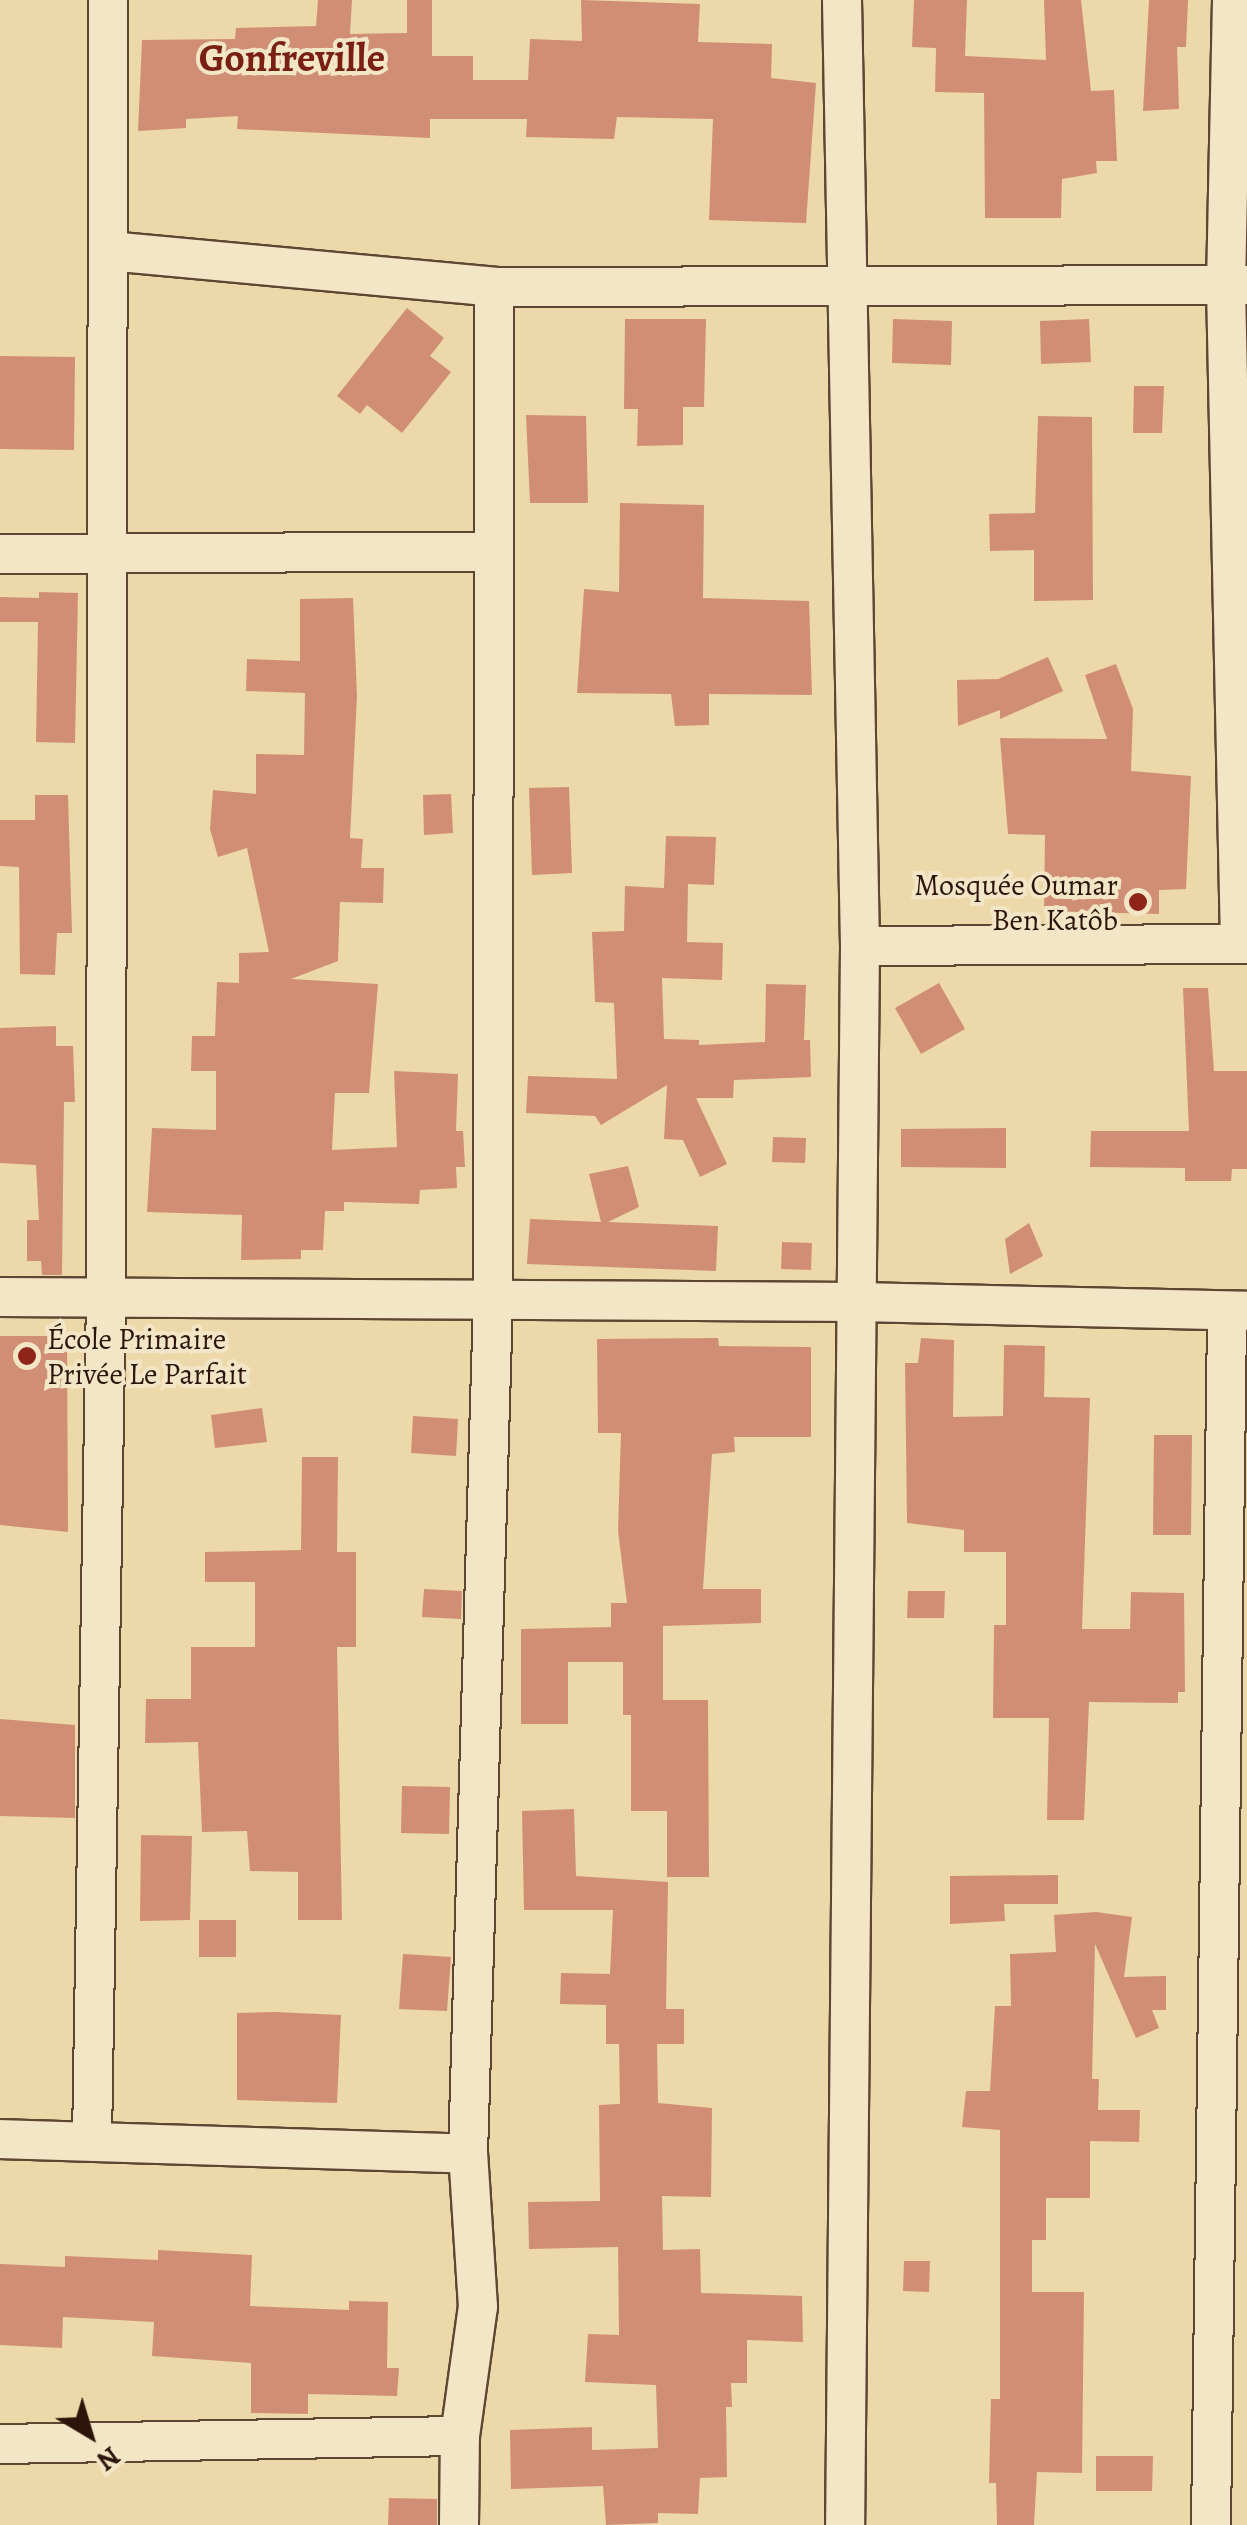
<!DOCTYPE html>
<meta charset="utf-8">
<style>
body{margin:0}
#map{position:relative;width:1247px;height:2525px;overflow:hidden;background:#ecd8a8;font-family:Alegreya,serif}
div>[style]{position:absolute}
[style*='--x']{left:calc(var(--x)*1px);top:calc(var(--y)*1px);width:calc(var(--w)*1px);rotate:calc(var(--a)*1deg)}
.building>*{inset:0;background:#d08f74}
.roads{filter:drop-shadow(2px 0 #5e4633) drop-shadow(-2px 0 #5e4633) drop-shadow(0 2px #5e4633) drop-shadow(0 -2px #5e4633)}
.minor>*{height:38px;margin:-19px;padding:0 19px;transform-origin:19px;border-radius:19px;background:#f3e6c6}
.dots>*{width:28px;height:28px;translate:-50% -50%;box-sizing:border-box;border:5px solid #f3e6c6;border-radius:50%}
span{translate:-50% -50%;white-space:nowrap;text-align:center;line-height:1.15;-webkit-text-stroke:8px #f3e6c6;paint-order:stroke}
.poi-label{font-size:30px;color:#2e150c}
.right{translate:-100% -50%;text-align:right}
.left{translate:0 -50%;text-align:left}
.district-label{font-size:40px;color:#7a1f14;font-weight:700}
.north{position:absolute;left:40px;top:2385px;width:100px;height:100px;-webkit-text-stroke:8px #f3e6c6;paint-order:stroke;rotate:142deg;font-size:28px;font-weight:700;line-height:40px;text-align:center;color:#2e150c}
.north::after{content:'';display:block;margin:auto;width:35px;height:45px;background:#2e150c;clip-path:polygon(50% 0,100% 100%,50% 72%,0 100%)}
</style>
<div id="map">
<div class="building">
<div style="clip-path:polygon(318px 0,352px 0,350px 34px,407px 33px,407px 0,432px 0,432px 56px,473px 56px,473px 80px,528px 80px,530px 39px,582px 41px,581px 0,700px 4px,698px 42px,772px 44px,771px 78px,816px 83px,806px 223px,709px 220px,713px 119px,617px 117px,614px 139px,526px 137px,527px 119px,430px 119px,430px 138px,237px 129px,238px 116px,186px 119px,186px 128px,138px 131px,142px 40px,235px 39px,236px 28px,316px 26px)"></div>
<div style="clip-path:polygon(914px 0,967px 0,965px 56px,1046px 60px,1044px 0,1081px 0,1091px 91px,1114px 90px,1117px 161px,1096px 161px,1097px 173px,1062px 179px,1061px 218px,985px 218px,984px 93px,935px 92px,936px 48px,912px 47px)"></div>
<div style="clip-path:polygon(1149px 0,1188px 0,1186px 47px,1177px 47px,1179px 109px,1143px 111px)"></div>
<div style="clip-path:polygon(407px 308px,444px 338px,430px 356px,451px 372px,402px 433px,367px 405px,360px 414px,337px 396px)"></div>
<div style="clip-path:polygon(625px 319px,706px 319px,704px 407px,683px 407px,683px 445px,637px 446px,638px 409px,624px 409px)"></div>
<div style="clip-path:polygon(893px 319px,952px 321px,951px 365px,892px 363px)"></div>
<div style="clip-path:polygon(1089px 319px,1091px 362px,1041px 364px,1040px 321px)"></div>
<div style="clip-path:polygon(0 356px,75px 357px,74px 450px,0 449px)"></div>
<div style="clip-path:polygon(1134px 386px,1164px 386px,1162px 433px,1133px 433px)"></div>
<div style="clip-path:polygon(526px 415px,586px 416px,588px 503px,530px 503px)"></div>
<div style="clip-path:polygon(1038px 416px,1092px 417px,1093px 600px,1034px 601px,1034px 550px,990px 551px,989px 514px,1035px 513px)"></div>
<div style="clip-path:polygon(620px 503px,704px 505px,703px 598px,809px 601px,812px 695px,709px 694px,709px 725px,675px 726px,671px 694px,577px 693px,584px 589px,619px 592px)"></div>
<div style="clip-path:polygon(39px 592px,78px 593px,75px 743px,36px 742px,38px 622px,0 622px,0 597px,39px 598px)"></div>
<div style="clip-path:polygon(353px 598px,357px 696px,350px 838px,363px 839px,361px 868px,384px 868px,383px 903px,340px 902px,338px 961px,291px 979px,378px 984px,369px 1093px,335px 1093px,332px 1150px,397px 1147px,394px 1071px,458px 1074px,456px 1131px,463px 1131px,465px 1167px,456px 1167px,457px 1188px,420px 1190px,419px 1204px,344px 1202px,344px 1211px,325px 1211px,323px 1250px,301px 1250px,301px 1259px,241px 1260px,242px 1215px,147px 1212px,152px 1128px,216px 1130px,216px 1071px,191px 1071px,192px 1036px,215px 1036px,217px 982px,239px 983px,239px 953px,269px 952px,247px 848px,218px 857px,210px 829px,213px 790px,256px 794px,256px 754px,304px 755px,305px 693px,246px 691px,247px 659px,300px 661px,300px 599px)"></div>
<div style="clip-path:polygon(1048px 657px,1063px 691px,1000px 719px,1000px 710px,958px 726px,957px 680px,998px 679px)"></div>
<div style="clip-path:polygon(1116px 664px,1133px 709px,1131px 771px,1191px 776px,1186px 889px,1159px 890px,1159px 914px,1044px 911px,1045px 835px,1008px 834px,1000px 738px,1107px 739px,1085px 675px)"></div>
<div style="clip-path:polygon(569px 787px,572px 873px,532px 875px,529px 788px)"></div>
<div style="clip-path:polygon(451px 794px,453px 833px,424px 835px,423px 795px)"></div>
<div style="clip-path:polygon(35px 795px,68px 795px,72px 933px,57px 933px,55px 975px,20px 974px,19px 867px,0 866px,0 820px,35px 820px)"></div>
<div style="clip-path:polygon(666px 836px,716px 837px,714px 885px,688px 884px,687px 942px,723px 943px,722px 980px,662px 978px,664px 1039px,699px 1040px,699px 1045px,765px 1042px,766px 984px,806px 985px,804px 1040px,810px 1040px,811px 1077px,734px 1080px,733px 1098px,696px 1098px,727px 1164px,700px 1177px,683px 1140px,664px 1139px,667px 1085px,601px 1125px,595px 1116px,526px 1113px,528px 1076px,617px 1079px,614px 1003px,595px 1002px,592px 932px,624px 931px,625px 886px,664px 888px)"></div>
<div style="clip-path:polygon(939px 983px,965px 1029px,921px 1054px,895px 1008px)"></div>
<div style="clip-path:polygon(1183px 988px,1208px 988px,1214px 1071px,1247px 1071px,1247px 1169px,1232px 1169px,1231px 1181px,1185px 1181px,1185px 1168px,1090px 1167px,1091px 1131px,1189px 1131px)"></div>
<div style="clip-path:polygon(56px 1026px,56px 1046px,73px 1046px,75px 1102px,64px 1102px,62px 1275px,42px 1275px,41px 1261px,27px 1261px,27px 1220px,39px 1220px,36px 1165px,0 1163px,0 1028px)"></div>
<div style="clip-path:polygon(1006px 1128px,1006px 1168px,901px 1167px,901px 1129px)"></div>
<div style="clip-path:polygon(773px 1137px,806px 1138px,805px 1163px,772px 1162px)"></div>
<div style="clip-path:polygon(628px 1166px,639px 1207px,608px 1222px,718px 1226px,716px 1271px,527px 1264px,530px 1219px,601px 1222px,589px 1174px)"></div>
<div style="clip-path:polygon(1029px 1223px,1043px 1256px,1010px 1274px,1005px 1239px)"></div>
<div style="clip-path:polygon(782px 1242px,812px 1243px,811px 1270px,781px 1269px)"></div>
<div style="clip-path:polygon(0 1336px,67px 1336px,68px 1532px,0 1525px)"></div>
<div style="clip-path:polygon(718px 1338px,719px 1346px,811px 1347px,811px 1437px,734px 1437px,735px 1452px,712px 1454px,703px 1589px,761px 1589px,761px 1623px,663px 1626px,663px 1700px,708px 1700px,709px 1877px,667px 1877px,667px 1811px,631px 1811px,631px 1715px,623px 1715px,623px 1662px,568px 1662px,568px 1724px,521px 1724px,521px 1629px,611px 1627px,611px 1603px,627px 1603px,618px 1531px,621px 1433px,598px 1433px,597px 1339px)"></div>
<div style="clip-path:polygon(921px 1338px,954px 1340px,953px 1417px,1003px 1416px,1004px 1345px,1045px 1346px,1044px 1397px,1090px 1398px,1082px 1629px,1130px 1629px,1131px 1592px,1184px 1593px,1185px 1692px,1178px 1692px,1178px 1703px,1089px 1702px,1084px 1820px,1047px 1820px,1049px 1718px,993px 1718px,994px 1625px,1006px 1625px,1006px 1552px,964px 1552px,964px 1530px,907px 1523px,905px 1363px,918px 1363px)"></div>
<div style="clip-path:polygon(262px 1408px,267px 1442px,215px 1448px,211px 1415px)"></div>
<div style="clip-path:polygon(413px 1416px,458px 1419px,456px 1456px,411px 1453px)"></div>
<div style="clip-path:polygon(1154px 1435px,1192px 1435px,1191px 1535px,1153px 1535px)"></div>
<div style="clip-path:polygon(302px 1457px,338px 1457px,337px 1552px,356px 1552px,356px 1647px,337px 1647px,342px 1920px,298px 1920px,298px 1872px,250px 1871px,247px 1831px,202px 1832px,198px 1742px,145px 1743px,146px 1699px,191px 1699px,191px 1647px,255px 1647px,255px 1582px,205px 1582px,205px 1552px,301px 1550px)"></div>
<div style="clip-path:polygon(424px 1589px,462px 1591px,461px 1619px,422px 1617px)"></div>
<div style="clip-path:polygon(908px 1591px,945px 1591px,944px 1618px,907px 1618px)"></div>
<div style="clip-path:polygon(0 1719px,75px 1725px,75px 1818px,0 1816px)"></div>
<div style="clip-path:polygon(402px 1786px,450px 1787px,449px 1834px,401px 1833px)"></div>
<div style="clip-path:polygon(574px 1809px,576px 1876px,668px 1882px,666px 2009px,684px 2009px,684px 2044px,657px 2044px,658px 2103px,712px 2108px,711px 2197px,662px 2196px,663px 2250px,700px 2249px,701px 2293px,802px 2296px,803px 2342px,747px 2340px,747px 2383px,731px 2383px,732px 2407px,726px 2407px,727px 2477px,700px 2478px,698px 2514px,658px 2513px,658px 2523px,606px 2525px,603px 2486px,511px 2489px,510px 2430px,592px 2427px,592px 2450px,658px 2448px,656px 2385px,585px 2382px,588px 2334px,619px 2335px,618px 2247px,529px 2249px,528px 2202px,600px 2201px,599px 2105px,620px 2104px,619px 2044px,606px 2044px,606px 2005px,560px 2004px,561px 1973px,610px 1974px,613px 1910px,524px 1910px,522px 1811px)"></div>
<div style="clip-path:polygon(141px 1835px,192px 1836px,190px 1920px,140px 1921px)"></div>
<div style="clip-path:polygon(1058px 1875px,1058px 1904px,1004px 1904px,1005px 1921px,950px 1924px,950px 1876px)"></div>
<div style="clip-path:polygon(1096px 1912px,1132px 1917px,1124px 1977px,1166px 1976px,1166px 2010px,1152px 2010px,1159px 2028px,1136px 2038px,1095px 1944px,1092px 2079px,1099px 2079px,1098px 2110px,1140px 2110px,1139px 2142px,1090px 2141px,1090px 2198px,1046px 2198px,1046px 2240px,1032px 2240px,1032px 2292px,1084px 2292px,1082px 2473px,1037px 2472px,1034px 2525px,997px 2525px,996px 2483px,989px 2483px,991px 2399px,1000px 2399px,1000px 2130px,962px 2127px,966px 2091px,990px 2091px,995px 2006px,1011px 2006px,1010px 1954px,1056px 1952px,1054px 1915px)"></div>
<div style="clip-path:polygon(199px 1920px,236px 1920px,236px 1957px,199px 1957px)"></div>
<div style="clip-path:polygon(403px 1954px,451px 1957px,447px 2011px,399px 2009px)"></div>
<div style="clip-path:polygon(275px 2012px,341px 2015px,337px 2103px,237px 2100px,237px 2013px)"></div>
<div style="clip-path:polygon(158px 2250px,252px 2255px,250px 2306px,349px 2310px,349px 2301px,388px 2302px,387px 2368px,399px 2368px,397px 2396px,308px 2394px,308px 2414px,251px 2413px,251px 2363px,152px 2356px,154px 2322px,63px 2317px,62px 2348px,0 2345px,0 2264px,65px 2267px,65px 2256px,158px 2260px)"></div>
<div style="clip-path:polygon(904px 2261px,930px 2261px,929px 2292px,903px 2291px)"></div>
<div style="clip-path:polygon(1096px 2456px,1153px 2456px,1152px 2491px,1096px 2491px)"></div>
<div style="clip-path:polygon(389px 2498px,437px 2499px,437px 2525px,388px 2525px)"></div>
</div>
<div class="roads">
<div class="minor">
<div style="--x:842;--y:0;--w:946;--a:88.91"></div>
<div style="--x:860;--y:946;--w:1579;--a:90.54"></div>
<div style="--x:1232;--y:0;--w:286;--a:91.2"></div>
<div style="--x:1226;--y:286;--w:658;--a:88.78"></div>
<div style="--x:109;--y:251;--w:387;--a:5.3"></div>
<div style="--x:494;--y:287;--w:753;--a:-0.15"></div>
<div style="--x:0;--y:554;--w:494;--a:-0.3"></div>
<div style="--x:860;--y:946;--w:387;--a:-0.3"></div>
<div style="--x:0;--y:1297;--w:859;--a:0.33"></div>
<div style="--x:859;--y:1302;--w:388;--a:1.3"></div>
<div style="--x:0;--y:2139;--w:468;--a:1.8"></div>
<div style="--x:92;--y:2140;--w:842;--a:-89.05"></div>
<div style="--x:106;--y:1298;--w:1298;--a:-89.91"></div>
<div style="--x:0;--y:2444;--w:460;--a:-1"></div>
<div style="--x:459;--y:2525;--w:89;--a:-89.4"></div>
<div style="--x:460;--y:2436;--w:130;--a:-82.1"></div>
<div style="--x:478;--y:2307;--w:153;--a:-93.7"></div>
<div style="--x:468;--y:2154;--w:854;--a:-88.32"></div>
<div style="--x:493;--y:1300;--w:1013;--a:-89.94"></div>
<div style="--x:1211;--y:2525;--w:1214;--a:-89.24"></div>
</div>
</div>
<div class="dots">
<div style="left:1138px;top:902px;background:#8f2418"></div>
<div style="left:27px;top:1356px;background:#8f2418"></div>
</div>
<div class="poi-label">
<span class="right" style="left:1118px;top:902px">Mosquée Oumar<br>Ben Katôb</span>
<span class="left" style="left:47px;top:1356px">École Primaire<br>Privée Le Parfait</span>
</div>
<div class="district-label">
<span style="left:292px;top:58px">Gonfreville</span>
</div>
<div class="north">N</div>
</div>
